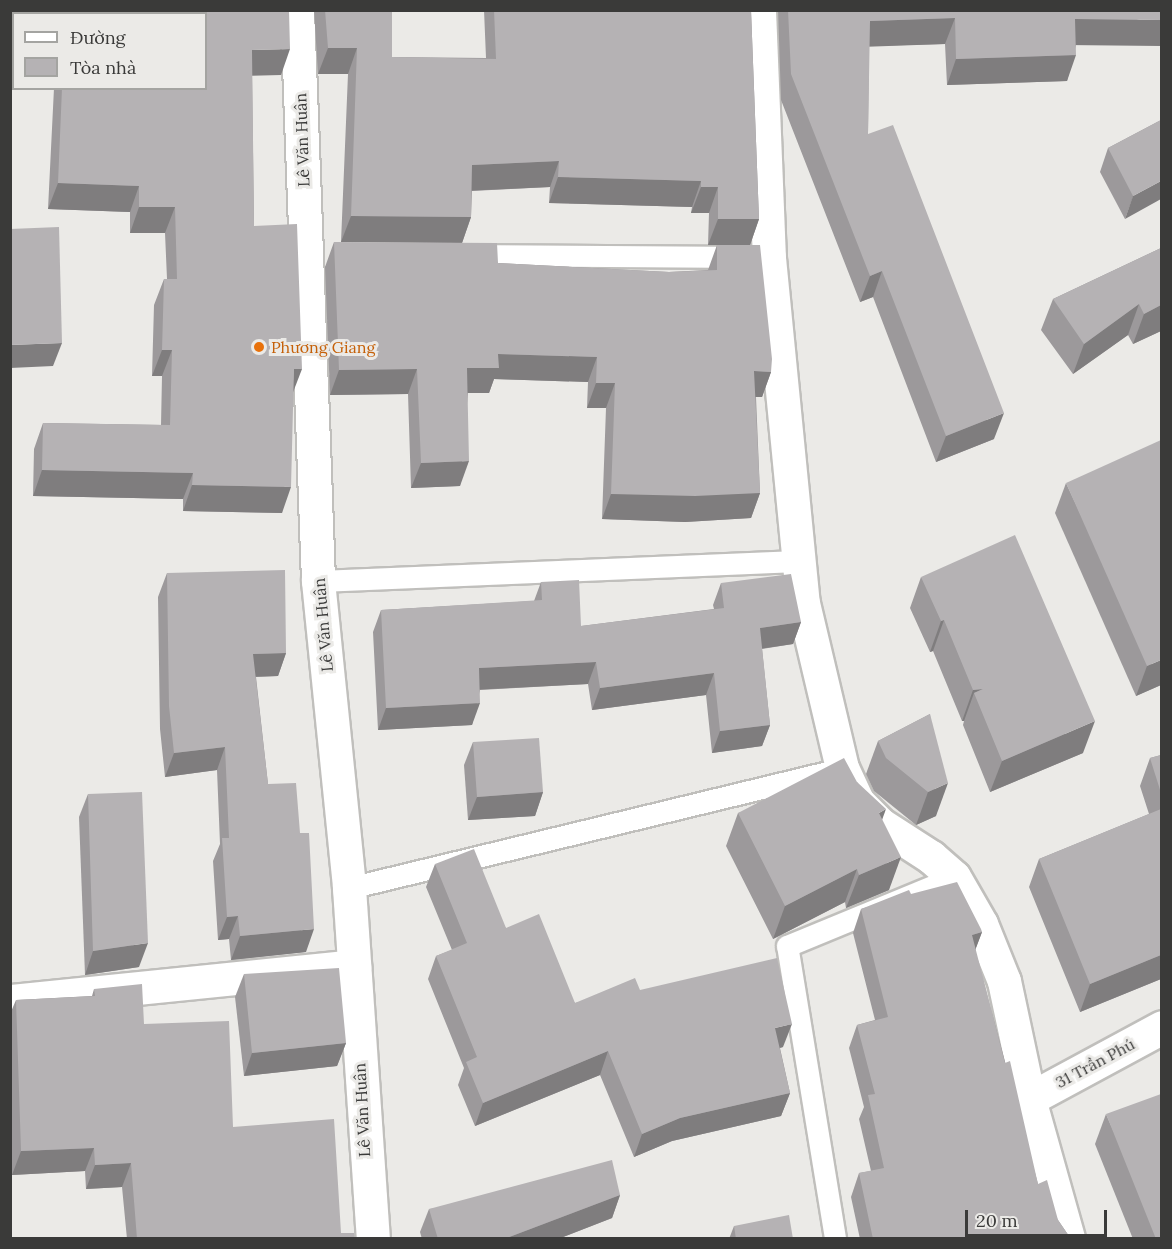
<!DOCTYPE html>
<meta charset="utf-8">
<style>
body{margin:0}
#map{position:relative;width:1172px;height:1249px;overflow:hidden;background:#ebeae7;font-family:Lora,serif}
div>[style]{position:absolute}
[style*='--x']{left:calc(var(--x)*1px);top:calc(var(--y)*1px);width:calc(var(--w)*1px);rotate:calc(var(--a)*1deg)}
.roads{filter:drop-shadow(2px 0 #c0bfbc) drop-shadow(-2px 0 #c0bfbc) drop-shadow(0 2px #c0bfbc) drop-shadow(0 -2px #c0bfbc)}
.lane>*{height:21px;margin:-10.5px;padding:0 10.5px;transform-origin:10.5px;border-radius:10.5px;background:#fff}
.street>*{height:33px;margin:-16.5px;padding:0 16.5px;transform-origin:16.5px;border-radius:16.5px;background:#fff}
.wall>*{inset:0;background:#9c999b}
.shaded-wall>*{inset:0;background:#7f7d7e}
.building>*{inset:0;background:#b5b2b4}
.dots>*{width:16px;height:16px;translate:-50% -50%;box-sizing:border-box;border:3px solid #ebeae7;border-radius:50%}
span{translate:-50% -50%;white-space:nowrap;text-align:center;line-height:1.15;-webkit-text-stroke:6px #ebeae7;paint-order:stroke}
.street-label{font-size:16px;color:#3a3a39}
.food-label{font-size:16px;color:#c56008}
.left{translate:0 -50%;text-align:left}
.frame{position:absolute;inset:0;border:12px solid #3a3a39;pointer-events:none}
.legend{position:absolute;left:12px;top:12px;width:195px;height:78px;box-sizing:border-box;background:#ebeae7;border:2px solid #a4a4a1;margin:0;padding:8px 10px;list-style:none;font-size:18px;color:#3a3a39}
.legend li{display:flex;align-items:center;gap:12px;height:30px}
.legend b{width:30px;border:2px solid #a4a4a1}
.scale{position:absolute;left:965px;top:1210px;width:142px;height:27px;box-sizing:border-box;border:3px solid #3a3a39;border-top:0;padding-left:8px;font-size:18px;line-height:21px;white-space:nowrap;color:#3a3a39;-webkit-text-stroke:4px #ebeae7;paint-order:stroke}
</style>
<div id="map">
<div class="roads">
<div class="lane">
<div style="--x:470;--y:255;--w:271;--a:0.4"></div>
<div style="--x:318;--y:581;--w:481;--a:-2.4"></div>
<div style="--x:349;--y:888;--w:501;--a:-13.62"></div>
<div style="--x:835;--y:1238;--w:296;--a:-99.3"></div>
<div style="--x:787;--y:946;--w:181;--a:-22.4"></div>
</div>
<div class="street">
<div style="--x:297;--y:10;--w:571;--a:87.89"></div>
<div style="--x:318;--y:581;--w:309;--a:84.2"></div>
<div style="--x:349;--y:888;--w:351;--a:86.1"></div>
<div style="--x:759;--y:10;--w:248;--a:87.7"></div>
<div style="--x:769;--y:258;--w:347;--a:84.4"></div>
<div style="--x:803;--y:603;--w:170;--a:76.7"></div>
<div style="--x:842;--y:768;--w:38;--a:65"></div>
<div style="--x:858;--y:802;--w:31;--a:45"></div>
<div style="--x:880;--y:824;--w:61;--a:32.9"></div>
<div style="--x:931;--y:857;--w:30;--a:41"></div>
<div style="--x:954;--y:877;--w:54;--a:60.1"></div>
<div style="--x:981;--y:924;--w:61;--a:68"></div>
<div style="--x:1004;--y:981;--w:121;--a:78"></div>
<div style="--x:1029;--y:1099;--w:144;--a:74.3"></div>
<div style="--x:10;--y:1001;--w:346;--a:-5.8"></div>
<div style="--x:1029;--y:1099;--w:151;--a:-28.4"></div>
</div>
</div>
<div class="wall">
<div style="clip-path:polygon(10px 10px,281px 75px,252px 75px,254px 226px,293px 393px,282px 513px,183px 511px,183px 499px,33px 496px,34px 449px,43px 423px,161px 425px,162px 376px,152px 376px,154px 305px,164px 279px,167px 279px,165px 233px,130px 233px,130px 212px,48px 209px,54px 88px,206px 88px,14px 14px,14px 76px,10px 76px)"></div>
<div style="clip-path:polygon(314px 10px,392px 10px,392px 57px,486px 58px,484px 10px,751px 10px,759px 219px,750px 245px,708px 245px,709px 213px,691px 213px,692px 207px,549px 203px,550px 187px,472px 191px,471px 217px,462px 243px,341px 242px,348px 74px,318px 74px)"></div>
<div style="clip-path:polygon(778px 10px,1161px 10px,1076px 45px,1067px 81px,947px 85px,945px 44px,869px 46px,868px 134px,994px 439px,936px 462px,873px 297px,860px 302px,781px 100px)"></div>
<div style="clip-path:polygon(1161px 120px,1125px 219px,1100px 172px,1108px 148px)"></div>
<div style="clip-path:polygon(334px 242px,498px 263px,669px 272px,708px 270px,717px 245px,771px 372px,762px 397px,756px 397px,760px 493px,751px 518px,685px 522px,602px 519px,606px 408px,587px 408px,588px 382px,494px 379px,489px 393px,468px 393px,460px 486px,411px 488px,408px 394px,330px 395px,325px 267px)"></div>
<div style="clip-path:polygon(1161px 248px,1161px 331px,1133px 344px,1128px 335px,1073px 374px,1041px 330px,1053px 299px)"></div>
<div style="clip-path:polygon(1066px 483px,1161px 685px,1136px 696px,1055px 513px)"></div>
<div style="clip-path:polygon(167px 573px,286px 653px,278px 676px,256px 677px,268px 784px,306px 952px,231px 960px,229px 939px,218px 940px,213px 861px,220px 844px,217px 770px,165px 777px,160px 729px,158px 597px)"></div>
<div style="clip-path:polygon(921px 577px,1083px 753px,990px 792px,963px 725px,964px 721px,962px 721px,933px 651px,930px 652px,910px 608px)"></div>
<div style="clip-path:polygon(541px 582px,581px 626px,714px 609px,713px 605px,721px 583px,801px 622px,793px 644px,762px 649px,770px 725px,762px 746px,712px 753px,706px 695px,592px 710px,588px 684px,480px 690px,472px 725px,378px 730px,373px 632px,381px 610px,534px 601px)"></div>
<div style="clip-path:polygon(930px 714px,936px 816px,916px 825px,874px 791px,866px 774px,878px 741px)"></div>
<div style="clip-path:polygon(473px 742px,543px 792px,535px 816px,468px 820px,464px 765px)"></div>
<div style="clip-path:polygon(1161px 755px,1161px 979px,1080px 1012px,1029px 887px,1039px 859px,1149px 814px,1140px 786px,1150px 758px)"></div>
<div style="clip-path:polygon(857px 782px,882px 820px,889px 890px,846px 908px,845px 902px,773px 939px,726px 846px,738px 813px)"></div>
<div style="clip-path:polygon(88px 794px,139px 967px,85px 975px,79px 817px)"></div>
<div style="clip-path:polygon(435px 864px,506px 928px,575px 1003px,640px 990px,783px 1047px,780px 1048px,790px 1093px,781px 1116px,672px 1141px,634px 1157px,600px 1075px,475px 1126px,458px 1085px,464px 1068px,428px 979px,436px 956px,452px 950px,426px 887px)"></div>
<div style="clip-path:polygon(911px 894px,982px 932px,975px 950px,1038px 1184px,1058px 1220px,1071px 1239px,860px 1239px,851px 1197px,859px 1173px,871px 1171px,859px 1119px,864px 1107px,849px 1048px,857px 1025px,875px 1020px,853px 933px,861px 909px)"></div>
<div style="clip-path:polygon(244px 974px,346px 1043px,337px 1066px,244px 1076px,235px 997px)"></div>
<div style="clip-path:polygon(94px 989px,144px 1024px,233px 1127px,341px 1233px,355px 1239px,127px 1239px,122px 1187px,86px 1189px,85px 1171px,12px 1175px,10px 1117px,10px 1014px,16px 1000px,92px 996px)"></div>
<div style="clip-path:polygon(1106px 1114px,1161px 1239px,1133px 1239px,1095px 1144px)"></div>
<div style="clip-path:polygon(620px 1195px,612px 1218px,558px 1239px,422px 1239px,420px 1232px,429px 1209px)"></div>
<div style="clip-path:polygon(734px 1226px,793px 1239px,729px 1239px)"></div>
</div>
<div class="shaded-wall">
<div style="clip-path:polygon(955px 18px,945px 44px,860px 47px,870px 21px)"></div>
<div style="clip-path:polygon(1075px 19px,1161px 20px,1161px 46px,1066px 45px)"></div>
<div style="clip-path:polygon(328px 48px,357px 48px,348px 74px,318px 74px)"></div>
<div style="clip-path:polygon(290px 49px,281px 75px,242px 76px,252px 50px)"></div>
<div style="clip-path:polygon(10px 51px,14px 51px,14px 76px,10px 76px)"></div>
<div style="clip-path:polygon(1076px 55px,1067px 81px,947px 85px,956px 59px)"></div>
<div style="clip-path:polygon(559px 161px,550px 187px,463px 191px,472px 165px)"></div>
<div style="clip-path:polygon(558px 177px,701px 181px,692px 207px,549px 203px)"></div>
<div style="clip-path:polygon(1161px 181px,1161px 199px,1125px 219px,1133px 196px)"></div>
<div style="clip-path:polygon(58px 183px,139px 186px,130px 212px,48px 209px)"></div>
<div style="clip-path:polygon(701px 187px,718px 187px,709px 213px,691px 213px)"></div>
<div style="clip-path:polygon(139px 207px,175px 207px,165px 233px,130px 233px)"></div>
<div style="clip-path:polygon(351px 216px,471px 217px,462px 243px,341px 242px)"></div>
<div style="clip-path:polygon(718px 219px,759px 219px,750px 245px,708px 245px)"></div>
<div style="clip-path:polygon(882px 271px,873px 297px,860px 302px,870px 276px)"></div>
<div style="clip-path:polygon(1139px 304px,1128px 335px,1073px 374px,1084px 344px)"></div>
<div style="clip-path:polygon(1161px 305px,1161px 331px,1133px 344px,1144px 314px)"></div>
<div style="clip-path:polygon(62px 343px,53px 366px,10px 368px,10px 345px)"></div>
<div style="clip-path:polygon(162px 350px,172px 350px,162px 376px,152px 376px)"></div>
<div style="clip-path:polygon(498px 354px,597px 357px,588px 382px,494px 379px,489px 393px,458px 393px,467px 368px)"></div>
<div style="clip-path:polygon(294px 369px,302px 369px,292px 395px)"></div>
<div style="clip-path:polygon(417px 369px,408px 394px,330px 395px,339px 370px)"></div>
<div style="clip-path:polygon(754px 371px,771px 372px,762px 397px,745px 397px)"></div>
<div style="clip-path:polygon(596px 383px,615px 383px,606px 408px,587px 408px)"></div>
<div style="clip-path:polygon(1004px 413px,994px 439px,936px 462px,946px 436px)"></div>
<div style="clip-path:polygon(469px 461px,460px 486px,411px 488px,421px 463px)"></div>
<div style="clip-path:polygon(42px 470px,193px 473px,183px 499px,33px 496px)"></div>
<div style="clip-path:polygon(192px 485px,291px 487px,282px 513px,183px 511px)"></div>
<div style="clip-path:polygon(760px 493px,751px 518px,685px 522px,602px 519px,611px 494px)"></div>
<div style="clip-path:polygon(944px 620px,933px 651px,930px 652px,941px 621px)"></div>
<div style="clip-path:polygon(801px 622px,793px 644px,752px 650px,760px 628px)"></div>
<div style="clip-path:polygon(286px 653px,278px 676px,245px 677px,253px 654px)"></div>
<div style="clip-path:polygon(1161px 660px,1161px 685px,1136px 696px,1147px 666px)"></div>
<div style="clip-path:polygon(596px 662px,588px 684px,471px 690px,479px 668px)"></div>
<div style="clip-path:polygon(714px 673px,706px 695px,592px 710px,600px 688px)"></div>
<div style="clip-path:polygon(983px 689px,974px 693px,964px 721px,962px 721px,973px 690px)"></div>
<div style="clip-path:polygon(480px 703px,472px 725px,378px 730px,386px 708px)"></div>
<div style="clip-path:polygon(1095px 721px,1083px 753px,990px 792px,1002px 761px)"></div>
<div style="clip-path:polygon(770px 725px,762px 746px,712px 753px,720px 731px)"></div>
<div style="clip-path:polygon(225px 747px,217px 770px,165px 777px,174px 753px)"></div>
<div style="clip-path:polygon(948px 783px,936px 816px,916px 825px,928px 792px)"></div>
<div style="clip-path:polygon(543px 792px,535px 816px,468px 820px,477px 797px)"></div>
<div style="clip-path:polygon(886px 809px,874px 842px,879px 813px)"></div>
<div style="clip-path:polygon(901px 857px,889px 890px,846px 908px,859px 875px)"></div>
<div style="clip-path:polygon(857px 869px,845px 902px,773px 939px,785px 906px)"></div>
<div style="clip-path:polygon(238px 916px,229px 939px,218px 940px,227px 917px)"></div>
<div style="clip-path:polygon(314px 929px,306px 952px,231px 960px,240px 936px)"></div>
<div style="clip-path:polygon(982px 932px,973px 956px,972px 935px)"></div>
<div style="clip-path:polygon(148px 943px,139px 967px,85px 975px,93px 951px)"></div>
<div style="clip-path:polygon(1161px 955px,1161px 979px,1080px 1012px,1090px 984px)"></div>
<div style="clip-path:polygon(792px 1024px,783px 1047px,767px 1051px,775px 1028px)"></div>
<div style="clip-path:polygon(346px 1043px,337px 1066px,244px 1076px,252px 1053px)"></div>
<div style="clip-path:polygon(608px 1051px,600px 1075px,475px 1126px,483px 1103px)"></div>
<div style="clip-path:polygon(790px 1093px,781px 1116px,672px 1141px,634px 1157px,642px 1134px,680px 1118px)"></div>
<div style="clip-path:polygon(94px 1148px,85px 1171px,12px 1175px,21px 1151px)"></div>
<div style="clip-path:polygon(131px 1163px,122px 1187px,86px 1189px,95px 1165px)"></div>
<div style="clip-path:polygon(620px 1195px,612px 1218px,558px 1239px,504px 1239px)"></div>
</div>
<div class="building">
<div style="clip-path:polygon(10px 10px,289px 10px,290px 49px,252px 50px,254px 226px,297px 224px,302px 369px,294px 369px,291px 487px,192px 485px,193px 473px,42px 470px,43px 423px,170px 425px,172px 350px,162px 350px,164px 279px,177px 279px,175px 207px,139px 207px,139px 186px,58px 183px,62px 88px,206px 88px,206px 14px,14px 14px,14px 51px,10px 51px)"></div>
<div style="clip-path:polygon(325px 10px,392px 10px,392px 57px,496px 59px,494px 10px,751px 10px,759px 219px,718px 219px,718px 187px,701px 187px,701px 181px,558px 177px,559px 161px,472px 165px,471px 217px,351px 216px,357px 48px,328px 48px)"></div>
<div style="clip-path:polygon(788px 10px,1161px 10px,1161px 20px,1075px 19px,1076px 55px,956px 59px,955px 18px,870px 21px,868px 134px,893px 125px,1004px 413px,946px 436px,882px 271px,870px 276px,791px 74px)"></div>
<div style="clip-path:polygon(1161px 120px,1161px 181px,1133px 196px,1108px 148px)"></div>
<div style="clip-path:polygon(59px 227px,62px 343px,10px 345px,10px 229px)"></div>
<div style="clip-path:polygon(334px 242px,497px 243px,498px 263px,669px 272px,717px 270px,717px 245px,760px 245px,772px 359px,771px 372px,754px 371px,760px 493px,695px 496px,611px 494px,615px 383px,596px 383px,597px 357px,498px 354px,499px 368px,467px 368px,469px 461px,421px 463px,417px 369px,339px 370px)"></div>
<div style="clip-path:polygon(1161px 248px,1161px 305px,1144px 314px,1139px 304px,1084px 344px,1053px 299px)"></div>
<div style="clip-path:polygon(1161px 440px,1161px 660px,1147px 666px,1066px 483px)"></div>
<div style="clip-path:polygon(1015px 535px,1095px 721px,1002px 761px,974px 693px,983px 689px,973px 690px,944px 620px,941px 621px,921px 577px)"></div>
<div style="clip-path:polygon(285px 570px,286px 653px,253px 654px,268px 784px,296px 783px,300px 833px,309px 833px,314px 929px,240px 936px,238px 916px,227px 917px,222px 838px,229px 838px,225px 747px,174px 753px,169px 706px,167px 573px)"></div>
<div style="clip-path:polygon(791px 574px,801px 622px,760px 628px,770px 725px,720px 731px,714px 673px,600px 688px,596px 662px,479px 668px,480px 703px,386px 708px,381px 610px,542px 600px,541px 582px,579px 580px,581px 626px,724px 608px,721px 583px)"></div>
<div style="clip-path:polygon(930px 714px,948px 783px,928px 792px,886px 758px,878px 741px)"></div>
<div style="clip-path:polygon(539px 738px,543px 792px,477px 797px,473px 742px)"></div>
<div style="clip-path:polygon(1161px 755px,1161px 793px,1150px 758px)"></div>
<div style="clip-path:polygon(844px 758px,857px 782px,886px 809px,879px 813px,901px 857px,859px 875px,857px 869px,785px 906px,738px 813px)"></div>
<div style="clip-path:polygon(142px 792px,148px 943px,93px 951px,88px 794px)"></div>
<div style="clip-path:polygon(1161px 809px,1161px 955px,1090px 984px,1039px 859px)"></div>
<div style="clip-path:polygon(474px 849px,506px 928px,539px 914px,575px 1003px,635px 978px,640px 990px,777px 958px,792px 1024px,775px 1028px,790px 1093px,680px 1118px,642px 1134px,608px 1051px,483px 1103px,466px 1062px,477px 1057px,436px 956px,467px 943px,435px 864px)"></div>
<div style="clip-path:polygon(957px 882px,981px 929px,982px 932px,972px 935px,1005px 1063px,1010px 1061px,1038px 1184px,1047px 1180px,1058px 1220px,1071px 1239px,873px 1239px,859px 1173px,884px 1168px,868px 1095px,875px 1094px,857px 1025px,888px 1017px,861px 909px,909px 890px,911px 894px)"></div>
<div style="clip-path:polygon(339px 968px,346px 1043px,252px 1053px,244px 974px)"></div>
<div style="clip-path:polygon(142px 984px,144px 1024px,229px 1021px,233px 1127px,334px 1119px,341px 1233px,354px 1233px,355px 1239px,137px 1239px,131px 1163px,95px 1165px,94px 1148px,21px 1151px,16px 1000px,95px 996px,94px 989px)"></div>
<div style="clip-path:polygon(1161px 1094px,1161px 1239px,1156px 1239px,1106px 1114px)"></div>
<div style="clip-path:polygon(612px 1160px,620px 1195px,504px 1239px,438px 1239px,429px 1209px)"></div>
<div style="clip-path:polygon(789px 1215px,793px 1239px,736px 1239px,734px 1226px)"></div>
</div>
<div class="dots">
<div style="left:259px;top:347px;background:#e8710a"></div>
</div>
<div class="street-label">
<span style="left:302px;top:140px;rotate:-92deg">Lê Văn Huân</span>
<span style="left:323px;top:625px;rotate:-95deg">Lê Văn Huân</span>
<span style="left:1095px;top:1063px;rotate:-28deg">31 Trần Phú</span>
<span style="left:362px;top:1110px;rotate:-93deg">Lê Văn Huân</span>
</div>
<div class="food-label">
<span class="left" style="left:271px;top:347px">Phương Giang</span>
</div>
<div class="frame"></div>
<ul class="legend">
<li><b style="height:8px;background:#fff"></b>Đường</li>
<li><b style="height:16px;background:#b5b2b4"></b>Tòa nhà</li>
</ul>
<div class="scale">20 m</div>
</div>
